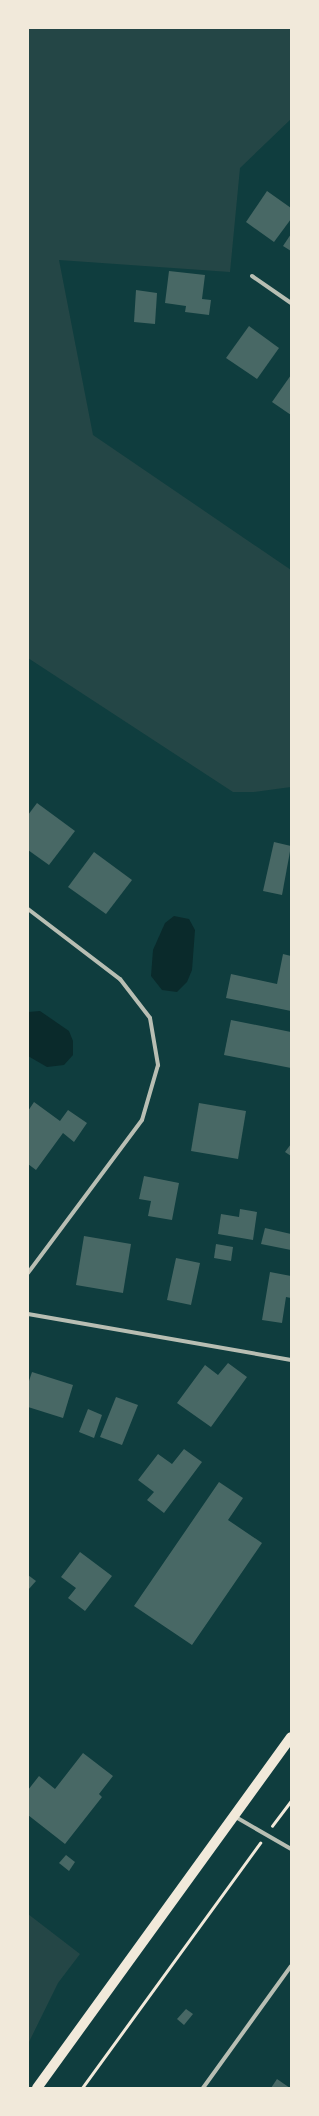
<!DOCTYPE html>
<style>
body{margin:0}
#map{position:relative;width:319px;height:2116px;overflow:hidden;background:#0f3d3e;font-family:Helvetica,sans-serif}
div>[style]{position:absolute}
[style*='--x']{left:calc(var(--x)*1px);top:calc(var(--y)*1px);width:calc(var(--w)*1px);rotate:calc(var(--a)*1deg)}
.green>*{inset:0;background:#244646}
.water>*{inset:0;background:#0a2a2b}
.building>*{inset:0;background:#486865}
.path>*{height:2.5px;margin:-1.25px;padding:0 1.25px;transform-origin:1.25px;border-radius:1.25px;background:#f1e9da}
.minor>*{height:4px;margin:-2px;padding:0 2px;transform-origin:2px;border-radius:2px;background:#b8beb3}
.primary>*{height:10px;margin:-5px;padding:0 5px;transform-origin:5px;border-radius:5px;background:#f1e9da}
span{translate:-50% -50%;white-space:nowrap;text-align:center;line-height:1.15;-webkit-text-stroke:3.5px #f1e9da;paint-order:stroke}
.frame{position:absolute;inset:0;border:29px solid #f1e9da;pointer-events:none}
</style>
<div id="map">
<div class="green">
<div style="clip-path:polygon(28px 28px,291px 28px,291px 119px,240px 168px,230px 272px,59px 260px,93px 435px,291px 570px,291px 787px,254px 792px,233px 792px,28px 658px)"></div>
<div style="clip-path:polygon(28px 1914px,80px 1954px,58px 1983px,28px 2044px)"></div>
</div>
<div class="water">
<div style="clip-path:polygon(174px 916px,189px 919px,195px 930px,192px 970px,187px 982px,177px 992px,162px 990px,151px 976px,153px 950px,165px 923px)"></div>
<div style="clip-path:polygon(40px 1011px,69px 1031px,73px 1041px,73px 1055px,64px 1065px,47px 1067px,28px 1056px,28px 1012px)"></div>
</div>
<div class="building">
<div style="clip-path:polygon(267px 191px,291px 208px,291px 219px,274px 242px,246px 222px)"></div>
<div style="clip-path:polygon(291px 234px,291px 251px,283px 246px)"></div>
<div style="clip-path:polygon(169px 271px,205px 275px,202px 299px,211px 300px,209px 315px,185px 312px,186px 306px,165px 303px)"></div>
<div style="clip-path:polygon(136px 290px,157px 293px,155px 324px,134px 322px)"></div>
<div style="clip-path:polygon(249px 326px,279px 348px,257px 379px,226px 358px)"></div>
<div style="clip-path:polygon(291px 375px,291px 415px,272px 402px)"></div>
<div style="clip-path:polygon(37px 803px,75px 831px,49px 865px,28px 850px,28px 815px)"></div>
<div style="clip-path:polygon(274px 842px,291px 846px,282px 895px,263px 891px)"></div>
<div style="clip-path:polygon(94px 852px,132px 880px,106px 914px,68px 887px)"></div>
<div style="clip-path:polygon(283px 954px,291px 956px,291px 1011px,226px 998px,231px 974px,277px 984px)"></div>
<div style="clip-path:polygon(231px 1020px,291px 1032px,291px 1068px,224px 1055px)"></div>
<div style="clip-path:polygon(34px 1102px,60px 1121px,68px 1110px,87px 1123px,74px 1142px,63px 1133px,36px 1170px,28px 1164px,28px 1111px)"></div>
<div style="clip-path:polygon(199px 1103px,246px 1111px,238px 1159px,191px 1151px)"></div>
<div style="clip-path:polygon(291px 1144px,291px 1156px,285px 1152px)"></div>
<div style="clip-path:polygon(144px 1176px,179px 1183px,172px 1220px,148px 1216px,151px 1201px,139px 1199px)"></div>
<div style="clip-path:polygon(240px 1209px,257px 1212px,253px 1240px,218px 1234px,221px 1214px,239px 1217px)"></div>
<div style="clip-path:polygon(265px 1228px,291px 1234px,291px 1250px,261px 1244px)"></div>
<div style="clip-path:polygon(84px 1236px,131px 1244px,123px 1293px,76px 1285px)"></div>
<div style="clip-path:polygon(216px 1244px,233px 1247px,231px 1261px,214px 1258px)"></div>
<div style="clip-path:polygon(176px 1258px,200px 1263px,191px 1305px,167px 1300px)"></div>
<div style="clip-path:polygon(270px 1272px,291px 1276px,291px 1298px,286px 1297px,282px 1323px,262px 1320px)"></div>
<div style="clip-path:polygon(228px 1363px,247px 1377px,211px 1427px,177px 1403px,205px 1365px,218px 1375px)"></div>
<div style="clip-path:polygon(32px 1372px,73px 1385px,63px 1418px,28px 1407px,28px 1384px)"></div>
<div style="clip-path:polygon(116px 1397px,138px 1405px,122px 1445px,100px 1437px)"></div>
<div style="clip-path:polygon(88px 1409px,102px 1415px,94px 1438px,79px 1432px)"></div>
<div style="clip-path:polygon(184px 1449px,202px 1462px,164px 1513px,147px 1500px,154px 1492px,138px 1480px,158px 1454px,172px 1464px)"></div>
<div style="clip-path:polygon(219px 1482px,243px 1498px,228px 1520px,262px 1543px,192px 1645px,134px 1606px)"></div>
<div style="clip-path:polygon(80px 1552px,112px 1576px,85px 1611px,68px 1598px,76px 1588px,61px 1577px)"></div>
<div style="clip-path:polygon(28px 1575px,36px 1581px,28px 1590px)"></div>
<div style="clip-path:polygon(83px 1753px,113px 1776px,99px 1794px,102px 1797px,65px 1844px,28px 1815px,28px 1790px,39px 1776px,55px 1789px)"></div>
<div style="clip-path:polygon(66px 1855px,75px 1862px,69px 1871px,59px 1863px)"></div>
<div style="clip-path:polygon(186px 2009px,193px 2014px,184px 2025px,177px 2019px)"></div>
<div style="clip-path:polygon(277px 2079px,290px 2088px,271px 2088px)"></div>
</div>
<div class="path">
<div style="--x:272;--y:1826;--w:31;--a:-53"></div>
<div style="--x:82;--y:2088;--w:303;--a:-54"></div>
</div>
<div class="minor">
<div style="--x:252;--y:276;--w:47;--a:34.7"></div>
<div style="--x:28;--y:909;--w:116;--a:37.3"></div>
<div style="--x:120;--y:979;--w:49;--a:52.4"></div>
<div style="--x:150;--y:1018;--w:48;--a:80.3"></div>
<div style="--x:158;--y:1065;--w:57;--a:106.2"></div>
<div style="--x:142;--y:1120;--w:191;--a:126.7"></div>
<div style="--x:28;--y:1314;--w:267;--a:9.9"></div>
<div style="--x:234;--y:1816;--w:66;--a:30.1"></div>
<div style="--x:203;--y:2088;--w:150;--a:-54.2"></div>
</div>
<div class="primary">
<div style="--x:37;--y:2088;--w:433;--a:-54.1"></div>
</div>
<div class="frame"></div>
</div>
